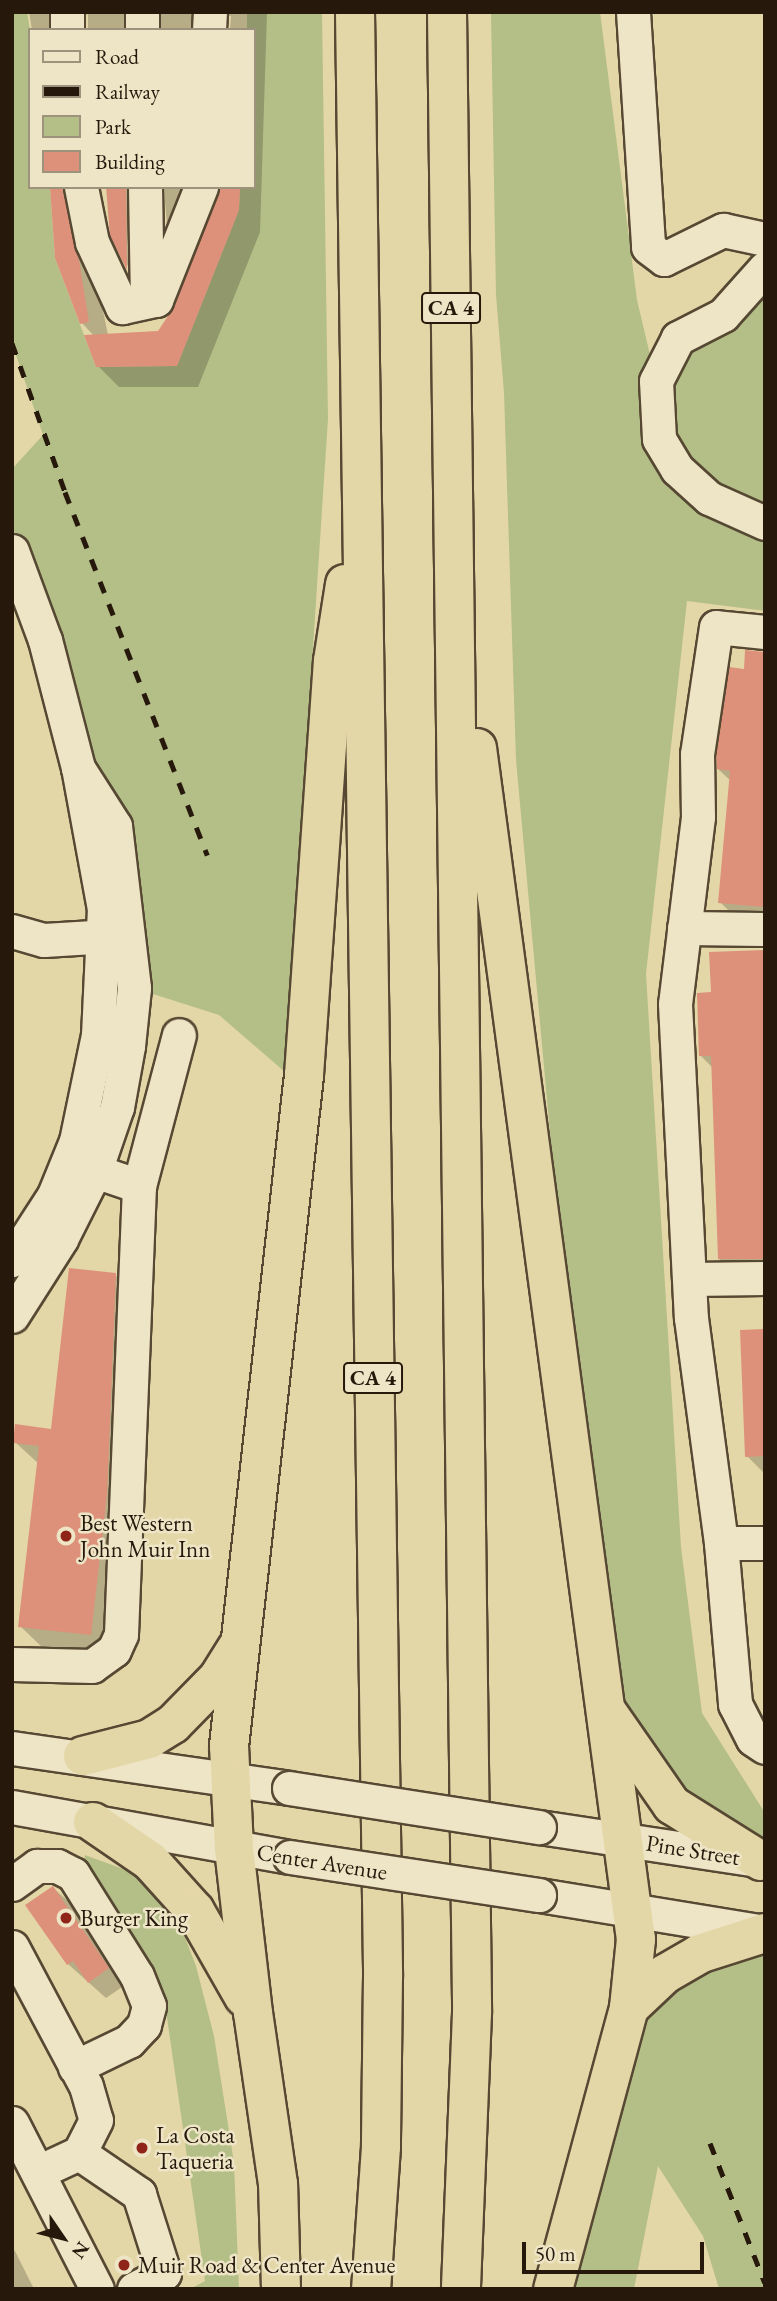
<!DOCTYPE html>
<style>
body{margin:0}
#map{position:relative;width:777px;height:2301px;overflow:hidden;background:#e4d7a7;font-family:"EB Garamond",serif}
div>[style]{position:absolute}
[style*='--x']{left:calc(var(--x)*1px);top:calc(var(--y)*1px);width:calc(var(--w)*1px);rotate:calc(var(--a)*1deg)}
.green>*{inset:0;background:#b4be87}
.shadow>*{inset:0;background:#0003}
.building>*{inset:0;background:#de917a}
.roads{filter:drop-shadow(2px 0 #564833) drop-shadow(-2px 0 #564833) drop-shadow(0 2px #564833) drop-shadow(0 -2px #564833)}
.minor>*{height:33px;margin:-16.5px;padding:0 16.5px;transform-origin:16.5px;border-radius:16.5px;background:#ede5c6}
.highway>*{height:38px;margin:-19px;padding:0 19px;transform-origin:19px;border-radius:19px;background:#e4d7a7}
.rail>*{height:5px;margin-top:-2.5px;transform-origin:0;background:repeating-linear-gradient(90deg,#26190c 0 12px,transparent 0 24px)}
.bridges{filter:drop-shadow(2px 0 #564833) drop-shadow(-2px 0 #564833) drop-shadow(0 2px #564833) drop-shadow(0 -2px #564833)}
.minor-bridge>*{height:33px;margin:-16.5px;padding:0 16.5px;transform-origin:16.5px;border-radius:16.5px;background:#ede5c6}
.dots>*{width:19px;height:19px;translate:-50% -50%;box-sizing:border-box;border:4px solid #ede5c6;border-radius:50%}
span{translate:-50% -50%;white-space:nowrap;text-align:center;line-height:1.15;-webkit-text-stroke:5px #ede5c6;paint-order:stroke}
.shield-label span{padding:2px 5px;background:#ede5c6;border:2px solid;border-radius:5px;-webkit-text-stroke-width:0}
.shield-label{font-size:21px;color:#26190c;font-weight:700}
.poi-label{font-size:23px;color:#26190c}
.left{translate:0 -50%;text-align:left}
.street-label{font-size:23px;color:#26190c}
.frame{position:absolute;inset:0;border:14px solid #26190c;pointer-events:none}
.legend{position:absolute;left:28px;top:28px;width:228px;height:161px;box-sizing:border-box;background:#ede5c6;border:2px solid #9d937c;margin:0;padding:9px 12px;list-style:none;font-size:21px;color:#26190c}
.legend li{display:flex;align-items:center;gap:14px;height:35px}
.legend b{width:35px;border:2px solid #9d937c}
.north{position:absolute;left:28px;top:2203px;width:70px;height:70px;-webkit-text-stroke:5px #ede5c6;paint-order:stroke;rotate:125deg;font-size:19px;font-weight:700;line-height:28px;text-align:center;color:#26190c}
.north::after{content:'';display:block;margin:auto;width:24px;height:32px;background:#26190c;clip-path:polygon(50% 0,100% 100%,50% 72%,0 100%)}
.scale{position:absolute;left:522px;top:2242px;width:182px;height:32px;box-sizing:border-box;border:4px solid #26190c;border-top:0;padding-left:9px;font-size:21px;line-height:24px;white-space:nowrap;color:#26190c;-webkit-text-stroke:5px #ede5c6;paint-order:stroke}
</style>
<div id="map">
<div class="green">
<div style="clip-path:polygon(12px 12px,27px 12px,30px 30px,30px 187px,50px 187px,55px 258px,96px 367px,177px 366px,239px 210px,240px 187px,254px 187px,254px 30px,247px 30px,247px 12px,322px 12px,328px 419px,285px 1072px,219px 1015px,134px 988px,12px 551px,12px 469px,43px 435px,12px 343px)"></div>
<div style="clip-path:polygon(491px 12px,600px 12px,637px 300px,656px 380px,765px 279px,765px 611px,687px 601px,646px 974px,681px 1547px,702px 1713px,765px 1813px,765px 1861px,700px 1826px,602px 1702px,516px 760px,504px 393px,496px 295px)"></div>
<div style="clip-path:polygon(85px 1855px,134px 1873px,151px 1888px,184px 1935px,196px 1966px,214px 2036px,234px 2163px,239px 2289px,190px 2289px,205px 2281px,165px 2004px,81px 1875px)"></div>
<div style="clip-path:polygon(765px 1933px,765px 2289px,719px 2289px,703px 2236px,658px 2166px,634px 2289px,553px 2289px,629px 2008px)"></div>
</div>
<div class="shadow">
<div style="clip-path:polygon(29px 12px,267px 12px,260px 232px,198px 387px,119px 387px,98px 366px,94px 336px,82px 323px,52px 187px,84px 187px,83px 213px,108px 335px,159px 333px,175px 308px,222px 187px,254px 187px,254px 30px,230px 30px,231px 16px,222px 16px,213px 30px,160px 30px,160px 16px,147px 23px,146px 30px,88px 30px,88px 14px,72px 23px,71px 30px,32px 30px)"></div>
<div style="clip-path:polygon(108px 187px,206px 187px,186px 244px,167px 225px,164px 189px,156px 192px,148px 288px,129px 269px,109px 220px)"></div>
<div style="clip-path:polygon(765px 653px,765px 926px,742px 924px,720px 902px,731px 781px,718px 769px,745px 670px)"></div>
<div style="clip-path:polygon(765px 952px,765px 1280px,741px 1280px,719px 1259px,713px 1068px,701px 1056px,713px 994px)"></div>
<div style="clip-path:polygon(115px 1275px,137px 1296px,112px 1655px,42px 1647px,20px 1626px,39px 1464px,15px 1442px,52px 1430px)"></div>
<div style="clip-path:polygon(765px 1331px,765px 1474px,747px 1456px)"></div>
<div style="clip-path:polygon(53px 1888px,76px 1908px,125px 1985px,106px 1998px,68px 1964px)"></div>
<div style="clip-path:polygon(12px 2248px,15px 2251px,34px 2289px,12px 2289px)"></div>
</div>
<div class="building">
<div style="clip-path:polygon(50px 187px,62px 187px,79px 260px,89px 322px,80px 324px,55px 258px)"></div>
<div style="clip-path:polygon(106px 187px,126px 187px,127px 270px,110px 236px)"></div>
<div style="clip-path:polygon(220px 187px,240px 187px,239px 210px,177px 366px,96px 367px,84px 335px,158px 331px,174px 307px)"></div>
<div style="clip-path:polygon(745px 650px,765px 652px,765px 907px,718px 903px,730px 771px,717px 769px,716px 755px,729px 667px,744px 669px)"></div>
<div style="clip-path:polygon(765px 950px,765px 1259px,718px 1259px,711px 1056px,699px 1056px,697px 993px,711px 992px,709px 952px)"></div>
<div style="clip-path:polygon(69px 1268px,116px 1273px,107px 1495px,91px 1635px,18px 1627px,39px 1446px,13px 1443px,15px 1424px,51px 1429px)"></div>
<div style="clip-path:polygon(765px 1329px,765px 1456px,745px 1457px,740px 1330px)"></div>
<div style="clip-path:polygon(53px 1886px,109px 1968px,88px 1983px,73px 1961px,67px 1965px,25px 1905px)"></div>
</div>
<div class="roads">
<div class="minor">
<div style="--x:67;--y:12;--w:18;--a:90"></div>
<div style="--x:142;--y:12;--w:18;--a:90"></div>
<div style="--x:633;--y:12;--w:235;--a:86.3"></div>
<div style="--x:648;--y:247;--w:20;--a:37"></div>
<div style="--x:664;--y:259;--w:66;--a:-26.2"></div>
<div style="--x:723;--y:230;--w:43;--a:12.1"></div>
<div style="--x:209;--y:30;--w:18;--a:-87"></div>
<div style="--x:81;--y:187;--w:56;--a:78.7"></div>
<div style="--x:92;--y:242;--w:72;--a:65.2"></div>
<div style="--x:122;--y:307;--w:35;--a:-12"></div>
<div style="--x:156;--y:300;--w:122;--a:-68.3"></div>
<div style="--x:145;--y:187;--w:114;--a:89"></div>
<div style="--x:765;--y:268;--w:63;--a:131.8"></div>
<div style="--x:723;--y:315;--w:51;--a:152.9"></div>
<div style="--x:678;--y:338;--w:48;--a:117.1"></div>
<div style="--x:656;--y:381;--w:58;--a:87"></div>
<div style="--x:659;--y:439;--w:35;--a:59"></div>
<div style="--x:677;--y:469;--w:43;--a:42.2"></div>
<div style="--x:709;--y:498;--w:61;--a:24.1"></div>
<div style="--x:12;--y:551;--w:95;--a:69.7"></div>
<div style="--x:45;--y:640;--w:132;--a:75.5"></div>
<div style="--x:765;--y:632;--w:49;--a:-174.2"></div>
<div style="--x:716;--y:627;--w:128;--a:98.5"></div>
<div style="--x:697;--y:754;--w:63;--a:89.1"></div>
<div style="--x:698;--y:817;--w:188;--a:97"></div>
<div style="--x:675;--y:1004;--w:314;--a:87.1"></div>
<div style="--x:691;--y:1318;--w:227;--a:82.4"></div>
<div style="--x:721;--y:1543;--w:162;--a:85"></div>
<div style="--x:735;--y:1704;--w:39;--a:63"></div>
<div style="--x:753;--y:1739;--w:14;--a:34"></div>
<div style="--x:684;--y:928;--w:81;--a:0.7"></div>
<div style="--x:12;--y:931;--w:33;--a:16"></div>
<div style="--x:44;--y:940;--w:82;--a:-3.5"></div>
<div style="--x:139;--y:1186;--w:156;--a:-75.2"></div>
<div style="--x:12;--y:1260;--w:77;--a:-57.1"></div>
<div style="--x:54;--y:1195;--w:58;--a:-67.8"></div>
<div style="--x:76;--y:1141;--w:108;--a:-78.3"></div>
<div style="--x:98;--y:1035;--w:126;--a:-87.3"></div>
<div style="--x:104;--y:909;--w:143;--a:-100.4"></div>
<div style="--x:78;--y:768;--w:69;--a:57.5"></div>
<div style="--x:115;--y:826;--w:163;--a:83.3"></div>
<div style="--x:134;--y:988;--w:58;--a:95.9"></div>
<div style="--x:128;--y:1046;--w:62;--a:100.2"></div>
<div style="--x:117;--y:1107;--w:68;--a:109"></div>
<div style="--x:95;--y:1171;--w:76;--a:116.6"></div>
<div style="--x:61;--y:1239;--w:91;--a:122.5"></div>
<div style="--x:690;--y:1279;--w:75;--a:-0.8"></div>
<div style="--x:721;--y:1543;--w:44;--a:0"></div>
<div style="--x:12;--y:1664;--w:80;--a:1.4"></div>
<div style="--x:92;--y:1666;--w:27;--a:-36"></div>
<div style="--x:114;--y:1650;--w:17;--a:-66"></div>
<div style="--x:121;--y:1634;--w:448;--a:-87.7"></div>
<div style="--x:139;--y:1186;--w:46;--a:-161.2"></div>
<div style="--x:12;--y:1748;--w:280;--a:8.2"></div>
<div style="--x:12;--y:1807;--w:282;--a:10.2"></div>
<div style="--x:539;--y:1827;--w:221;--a:8.6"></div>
<div style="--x:12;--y:1884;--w:31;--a:-36"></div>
<div style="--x:37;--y:1866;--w:20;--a:0"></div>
<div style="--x:57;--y:1866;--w:18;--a:27"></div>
<div style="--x:73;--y:1874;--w:120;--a:57.9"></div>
<div style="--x:137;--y:1976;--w:32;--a:68"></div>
<div style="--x:149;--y:2006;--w:20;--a:105"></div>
<div style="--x:144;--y:2025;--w:22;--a:133"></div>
<div style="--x:129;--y:2041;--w:60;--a:154.3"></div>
<div style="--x:539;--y:1895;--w:229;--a:9.3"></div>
<div style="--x:12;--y:1947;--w:157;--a:62"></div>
<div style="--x:86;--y:2086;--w:35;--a:74"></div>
<div style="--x:96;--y:2120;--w:37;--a:117"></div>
<div style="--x:79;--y:2153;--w:45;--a:155.1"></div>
<div style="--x:12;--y:2123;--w:186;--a:62.9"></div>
<div style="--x:79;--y:2153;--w:73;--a:34.3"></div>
<div style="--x:139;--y:2194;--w:83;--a:72.4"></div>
<div style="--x:164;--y:2273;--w:34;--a:152"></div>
</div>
<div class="highway">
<div style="--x:355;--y:12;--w:1965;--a:89.18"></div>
<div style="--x:383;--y:1977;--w:170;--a:90.7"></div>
<div style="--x:381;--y:2147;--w:142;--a:94"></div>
<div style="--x:447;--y:12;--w:2001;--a:89.28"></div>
<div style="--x:472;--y:2013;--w:276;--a:92.3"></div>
<div style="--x:477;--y:748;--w:1202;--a:82.4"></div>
<div style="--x:636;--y:1939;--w:69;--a:95.8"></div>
<div style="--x:629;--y:2008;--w:291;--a:105.1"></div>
<div style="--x:608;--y:1713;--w:112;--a:55.2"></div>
<div style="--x:672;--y:1805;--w:105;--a:32.2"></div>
<div style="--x:83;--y:1756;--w:68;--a:-14.4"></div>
<div style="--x:149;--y:1739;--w:28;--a:-32"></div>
<div style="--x:173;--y:1724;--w:64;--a:-45.6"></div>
<div style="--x:218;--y:1678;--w:36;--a:-58"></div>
<div style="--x:93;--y:1822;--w:69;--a:34.4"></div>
<div style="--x:150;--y:1861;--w:67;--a:48"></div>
<div style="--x:195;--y:1911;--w:99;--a:60.3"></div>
<div style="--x:629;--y:2008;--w:50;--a:-43.4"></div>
<div style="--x:665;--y:1974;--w:39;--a:-30"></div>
<div style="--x:699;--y:1954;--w:69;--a:-17.7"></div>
<div style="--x:281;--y:2289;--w:105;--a:-91.6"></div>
<div style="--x:278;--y:2184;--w:173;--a:-98.3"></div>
<div style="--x:253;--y:2013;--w:166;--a:-96.6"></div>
<div style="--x:234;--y:1848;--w:102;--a:-92.8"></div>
<div style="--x:229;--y:1746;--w:675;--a:-83.62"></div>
<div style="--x:304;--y:1075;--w:415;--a:-86"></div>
<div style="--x:333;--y:661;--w:78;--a:-81.1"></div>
</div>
</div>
<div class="rail">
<div style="--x:12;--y:343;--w:158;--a:70.4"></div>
<div style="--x:65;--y:492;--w:390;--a:68.6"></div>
<div style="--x:710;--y:2143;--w:150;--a:68.6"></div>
</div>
<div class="bridges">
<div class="minor-bridge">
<div style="--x:289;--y:1788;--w:253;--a:8.9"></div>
<div style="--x:290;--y:1857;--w:252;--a:8.7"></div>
</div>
</div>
<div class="dots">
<div style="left:66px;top:1536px;background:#8f2418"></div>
<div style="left:66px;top:1918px;background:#8f2418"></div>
<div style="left:142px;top:2148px;background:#8f2418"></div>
<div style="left:124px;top:2265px;background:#8f2418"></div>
</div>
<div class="shield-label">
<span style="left:451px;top:308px">CA 4</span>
<span style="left:373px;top:1378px">CA 4</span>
</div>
<div class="poi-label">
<span class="left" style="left:80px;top:1536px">Best Western<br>John Muir Inn</span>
<span class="left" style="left:80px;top:1918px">Burger King</span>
<span class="left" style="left:156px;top:2148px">La Costa<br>Taqueria</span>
<span class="left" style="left:138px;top:2265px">Muir Road &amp; Center Avenue</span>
</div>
<div class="street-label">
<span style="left:693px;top:1850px;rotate:9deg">Pine Street</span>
<span style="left:322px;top:1862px;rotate:9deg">Center Avenue</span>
</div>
<div class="frame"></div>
<ul class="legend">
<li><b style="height:9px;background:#ede5c6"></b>Road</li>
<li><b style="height:9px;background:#26190c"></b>Railway</li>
<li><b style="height:19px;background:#b4be87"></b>Park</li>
<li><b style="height:19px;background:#de917a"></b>Building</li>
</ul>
<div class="north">N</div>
<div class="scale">50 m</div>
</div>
